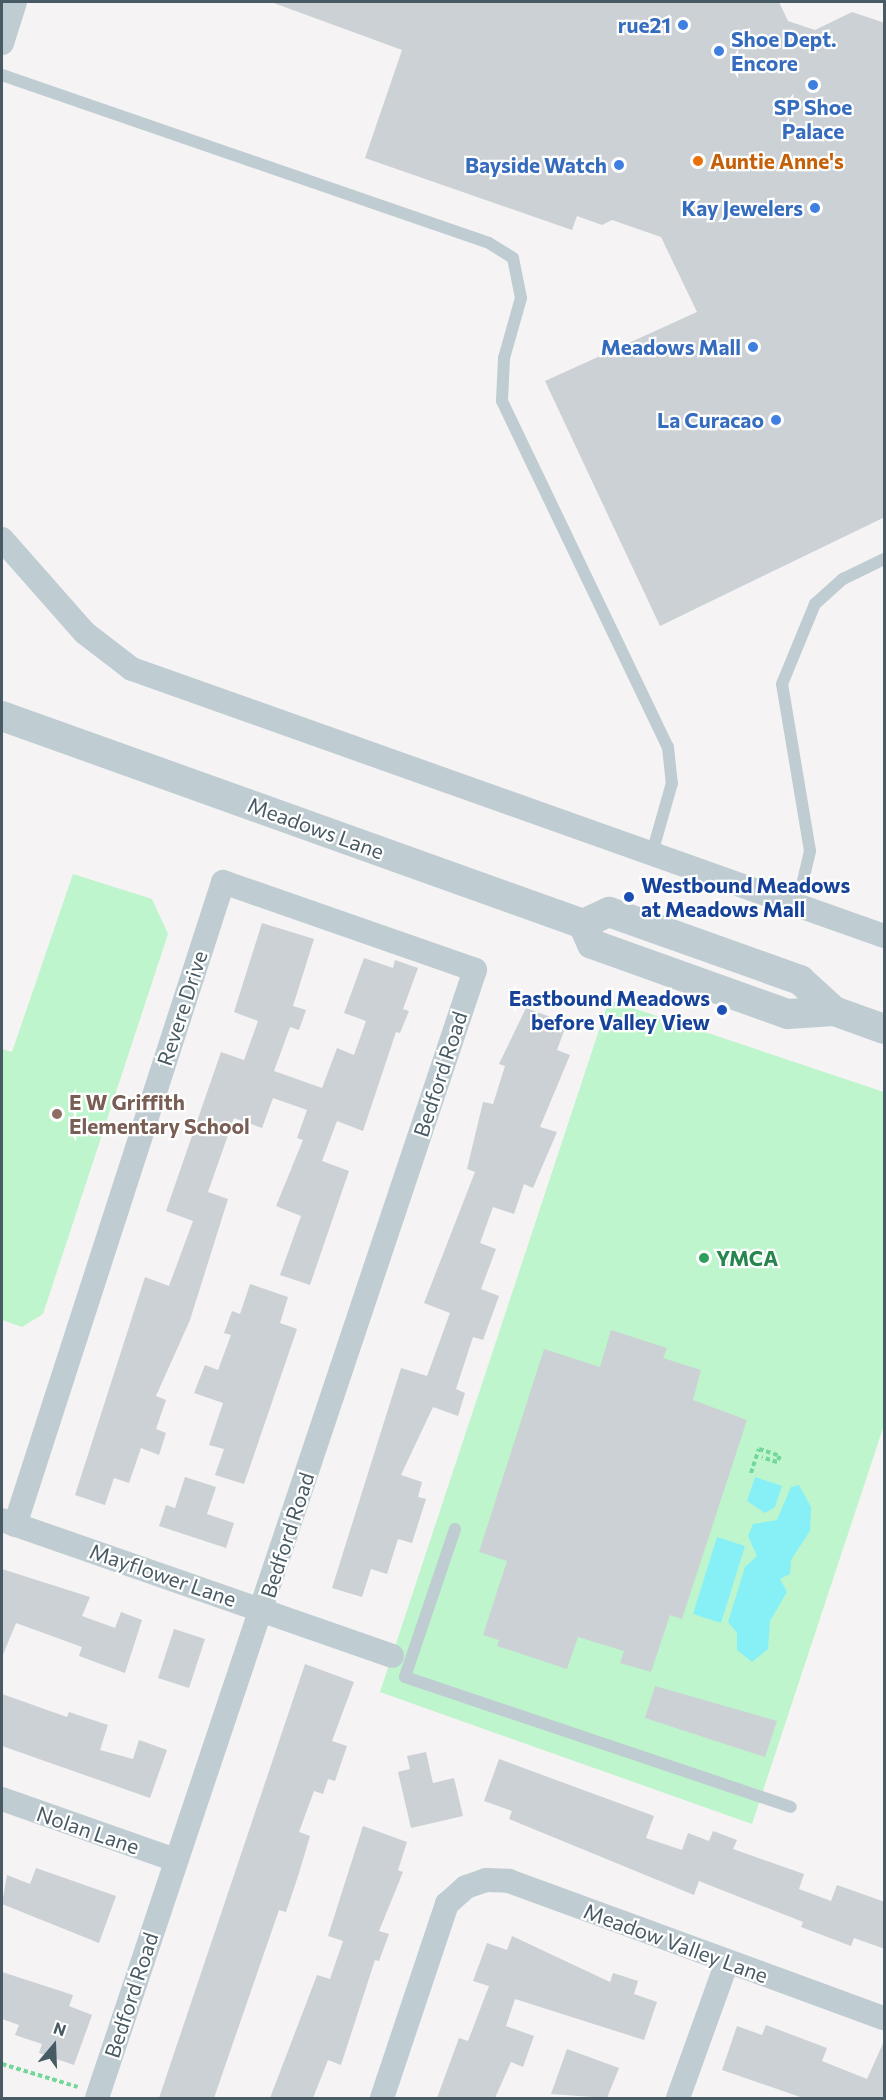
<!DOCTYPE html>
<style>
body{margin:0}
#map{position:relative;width:886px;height:2100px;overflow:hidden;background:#f5f3f3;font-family:Commissioner,sans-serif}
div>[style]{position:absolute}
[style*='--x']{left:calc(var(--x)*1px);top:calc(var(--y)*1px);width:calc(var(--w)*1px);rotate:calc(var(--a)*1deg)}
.green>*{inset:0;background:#bef5cc}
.water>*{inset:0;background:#87f0f7}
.building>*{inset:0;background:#ccd1d5}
.path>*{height:4px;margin-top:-2px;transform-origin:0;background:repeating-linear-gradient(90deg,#72d897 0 4.5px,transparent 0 7.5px)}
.service>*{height:12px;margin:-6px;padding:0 6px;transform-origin:6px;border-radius:6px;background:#bfcdd3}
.minor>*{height:24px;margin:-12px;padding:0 12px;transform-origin:12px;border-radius:12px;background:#bfcdd3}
.tertiary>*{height:30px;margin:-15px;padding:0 15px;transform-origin:15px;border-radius:15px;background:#bfcdd3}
.dots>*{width:16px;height:16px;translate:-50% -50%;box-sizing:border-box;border:3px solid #fff;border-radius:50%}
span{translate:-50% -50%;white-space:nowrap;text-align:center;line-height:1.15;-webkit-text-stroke:4.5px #fff;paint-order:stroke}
.shop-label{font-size:21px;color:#366cbe;font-weight:700}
.right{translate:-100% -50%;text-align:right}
.left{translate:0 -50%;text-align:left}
.food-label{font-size:21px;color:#c56008;font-weight:700}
.street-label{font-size:21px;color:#485a63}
.transit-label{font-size:21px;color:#164399;font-weight:700}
.education-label{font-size:21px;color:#785e54;font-weight:700}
.leisure-label{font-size:21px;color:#27864d;font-weight:700}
.frame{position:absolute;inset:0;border:3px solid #485a63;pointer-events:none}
.north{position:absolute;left:24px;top:2016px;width:60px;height:60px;-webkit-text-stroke:4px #fff;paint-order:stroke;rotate:19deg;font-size:16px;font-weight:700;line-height:24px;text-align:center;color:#485a63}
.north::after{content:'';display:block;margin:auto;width:21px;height:27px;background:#485a63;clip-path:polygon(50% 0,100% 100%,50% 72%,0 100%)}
</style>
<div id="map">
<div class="green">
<div style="clip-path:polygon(73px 874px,152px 899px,168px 934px,43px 1314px,22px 1327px,2px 1320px,2px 1049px,12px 1052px)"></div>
<div style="clip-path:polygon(609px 1000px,884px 1092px,884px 1425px,752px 1824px,380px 1692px)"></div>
</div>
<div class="water">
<div style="clip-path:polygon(755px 1477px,782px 1486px,775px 1507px,765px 1513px,747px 1501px)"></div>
<div style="clip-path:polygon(799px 1485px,811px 1507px,810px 1531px,791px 1560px,790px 1574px,780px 1579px,787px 1592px,770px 1621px,768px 1649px,752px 1662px,737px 1650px,737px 1633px,728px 1622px,745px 1567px,757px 1556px,748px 1536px,753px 1524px,777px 1520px,791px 1487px)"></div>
<div style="clip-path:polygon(717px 1537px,745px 1546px,721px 1623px,693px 1614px)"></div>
</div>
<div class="building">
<div style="clip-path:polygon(271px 2px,779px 2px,788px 21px,815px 30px,852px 12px,885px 23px,885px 517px,660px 626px,545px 381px,697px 312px,661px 237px,612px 220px,602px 225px,577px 216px,572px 230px,365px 158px,402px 50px)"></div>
<div style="clip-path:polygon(262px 923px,314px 939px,293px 1006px,306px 1010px,299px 1030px,290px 1027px,274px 1071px,322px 1088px,337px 1048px,354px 1055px,366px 1021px,344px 1013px,364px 958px,393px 968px,395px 960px,418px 968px,403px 1009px,409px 1011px,400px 1033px,396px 1032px,363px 1131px,337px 1121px,322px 1161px,349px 1171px,310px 1285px,280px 1275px,301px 1216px,276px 1206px,303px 1140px,297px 1138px,307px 1110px,273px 1098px,262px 1128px,234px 1118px,208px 1192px,228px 1199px,190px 1320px,156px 1396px,166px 1400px,156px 1429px,166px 1433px,159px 1455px,141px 1448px,129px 1483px,114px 1478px,105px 1505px,75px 1495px,145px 1277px,169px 1286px,193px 1221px,166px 1211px,221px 1052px,244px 1060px,258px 1021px,234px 1012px)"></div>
<div style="clip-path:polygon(526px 1008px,567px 1023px,557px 1050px,570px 1055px,540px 1127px,557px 1132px,533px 1188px,524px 1184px,514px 1214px,493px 1207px,480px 1243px,496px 1249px,481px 1289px,499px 1296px,483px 1340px,473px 1337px,456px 1389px,465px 1393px,458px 1416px,433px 1407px,401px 1475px,422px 1482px,418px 1497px,426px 1499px,412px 1543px,398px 1539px,387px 1574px,371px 1569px,362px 1597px,332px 1588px,401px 1368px,427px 1376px,450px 1313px,424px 1303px,475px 1172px,467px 1169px,483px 1102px,493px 1104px,505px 1066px,499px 1064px)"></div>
<div style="clip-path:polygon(250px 1284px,288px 1297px,280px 1323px,297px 1329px,244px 1484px,215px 1475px,224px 1449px,209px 1445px,223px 1403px,194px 1393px,205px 1365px,218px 1370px,231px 1335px,224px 1333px,232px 1311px,240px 1314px)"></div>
<div style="clip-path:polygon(611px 1330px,667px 1348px,663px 1358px,701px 1370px,693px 1400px,747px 1420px,682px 1619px,670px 1615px,651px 1672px,620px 1663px,624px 1651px,578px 1637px,567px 1669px,497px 1646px,499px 1640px,483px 1635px,507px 1561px,479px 1552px,544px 1349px,600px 1367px)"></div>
<div style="clip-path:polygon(185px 1477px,216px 1487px,207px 1514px,234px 1523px,226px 1548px,159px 1526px,166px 1505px,175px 1508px)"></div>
<div style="clip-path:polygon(2px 1569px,90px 1597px,82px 1616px,115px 1628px,121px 1612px,142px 1620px,125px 1673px,79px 1656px,82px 1647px,16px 1623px,2px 1657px)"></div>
<div style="clip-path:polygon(174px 1629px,205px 1639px,189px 1688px,158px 1678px)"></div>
<div style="clip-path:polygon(305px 1664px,354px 1682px,332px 1741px,347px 1746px,335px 1781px,328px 1779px,323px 1794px,314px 1791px,299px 1832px,310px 1836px,299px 1873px,286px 1912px,279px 1910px,214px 2098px,159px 2098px)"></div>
<div style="clip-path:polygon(655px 1686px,777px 1721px,765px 1757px,645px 1718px)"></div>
<div style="clip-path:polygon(2px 1694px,67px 1717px,69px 1712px,108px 1725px,100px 1750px,133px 1759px,139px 1740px,167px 1750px,150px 1798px,2px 1746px)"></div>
<div style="clip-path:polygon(426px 1752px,433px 1783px,454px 1778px,463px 1816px,411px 1828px,398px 1772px,410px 1769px,407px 1756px)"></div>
<div style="clip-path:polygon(499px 1759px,654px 1816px,646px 1838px,682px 1850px,688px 1833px,709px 1841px,713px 1831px,737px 1840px,733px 1849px,804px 1874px,799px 1889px,831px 1901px,837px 1885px,885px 1902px,885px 1949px,854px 1938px,851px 1946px,801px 1927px,803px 1922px,699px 1881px,694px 1895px,509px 1819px,512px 1811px,484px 1801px)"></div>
<div style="clip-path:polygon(363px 1826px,407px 1842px,398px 1870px,403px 1872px,379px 1931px,389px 1934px,379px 1961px,375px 1960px,341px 2065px,328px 2060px,313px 2098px,270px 2098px,317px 1975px,330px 1979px,343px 1941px,328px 1936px)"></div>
<div style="clip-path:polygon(36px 1868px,116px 1896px,99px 1943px,2px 1904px,7px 1875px,30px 1884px)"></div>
<div style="clip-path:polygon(512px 1936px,610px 1982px,613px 1973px,638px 1981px,634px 1994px,657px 2002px,644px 2040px,515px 1999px,506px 2026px,534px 2036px,523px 2067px,511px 2062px,495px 2098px,437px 2098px,459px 2038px,468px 2041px,489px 1986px,473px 1981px,487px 1943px,507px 1950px)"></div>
<div style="clip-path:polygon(2px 1972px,73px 1995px,69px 2006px,92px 2015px,74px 2065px,39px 2053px,42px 2044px,15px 2035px,19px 2025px,2px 2019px)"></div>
<div style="clip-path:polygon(766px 2025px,827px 2048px,822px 2061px,867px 2079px,885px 2039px,885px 2098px,803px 2098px,722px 2070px,737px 2026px,762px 2035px)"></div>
<div style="clip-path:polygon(567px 2049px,619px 2068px,607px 2098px,551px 2094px)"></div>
</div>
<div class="path">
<div style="--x:751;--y:1473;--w:25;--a:-72"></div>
<div style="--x:759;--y:1449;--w:22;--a:18"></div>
<div style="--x:780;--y:1456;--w:7;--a:117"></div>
<div style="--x:777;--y:1462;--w:16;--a:-162"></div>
<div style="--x:2;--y:2064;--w:79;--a:16.8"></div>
</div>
<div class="service">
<div style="--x:2;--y:75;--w:515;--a:19.03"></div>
<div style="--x:489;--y:243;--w:28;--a:32"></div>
<div style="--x:513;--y:258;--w:41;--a:78.7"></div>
<div style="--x:521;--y:298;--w:62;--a:105.8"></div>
<div style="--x:504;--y:358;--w:43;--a:92.7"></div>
<div style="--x:502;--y:401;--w:384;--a:64.4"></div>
<div style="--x:668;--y:747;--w:36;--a:84"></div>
<div style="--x:672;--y:783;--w:73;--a:105.9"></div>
<div style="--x:797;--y:906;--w:57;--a:-76.7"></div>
<div style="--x:810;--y:851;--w:169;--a:-99.5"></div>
<div style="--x:782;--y:684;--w:87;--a:-67.6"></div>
<div style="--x:815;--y:604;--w:38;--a:-42"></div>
<div style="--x:843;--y:579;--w:46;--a:-26"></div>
<div style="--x:455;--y:1529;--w:156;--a:108.7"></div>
<div style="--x:405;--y:1677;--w:407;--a:18.6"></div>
</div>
<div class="minor">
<div style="--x:2;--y:43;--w:43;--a:-72.4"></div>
<div style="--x:2;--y:539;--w:125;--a:48.6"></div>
<div style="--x:85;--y:633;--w:59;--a:37.5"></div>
<div style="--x:132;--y:669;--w:798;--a:19.55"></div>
<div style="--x:2;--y:1520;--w:413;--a:19.2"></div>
<div style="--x:15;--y:1525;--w:676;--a:-72.07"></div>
<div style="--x:223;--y:882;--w:267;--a:19.2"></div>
<div style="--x:475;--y:970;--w:1190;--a:108.53"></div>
<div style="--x:2;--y:1799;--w:183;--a:19.4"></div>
<div style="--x:382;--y:2098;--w:205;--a:-71.5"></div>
<div style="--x:447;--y:1904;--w:25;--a:-42"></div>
<div style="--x:466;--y:1887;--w:21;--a:-19"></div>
<div style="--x:486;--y:1880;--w:23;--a:2"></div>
<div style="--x:509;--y:1881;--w:399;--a:20.1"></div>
<div style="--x:678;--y:2098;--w:145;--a:-70.2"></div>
</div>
<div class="tertiary">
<div style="--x:2;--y:716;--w:617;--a:19.7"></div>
<div style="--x:583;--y:924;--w:22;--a:66"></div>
<div style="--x:592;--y:944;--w:208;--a:19.7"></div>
<div style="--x:788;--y:1014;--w:46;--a:-3.7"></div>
<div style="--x:834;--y:1011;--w:53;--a:19.8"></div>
<div style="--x:583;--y:924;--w:29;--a:-25"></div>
<div style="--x:609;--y:912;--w:203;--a:19.6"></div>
<div style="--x:800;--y:980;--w:46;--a:42.4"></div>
</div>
<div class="dots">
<div style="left:683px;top:25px;background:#3f7fe0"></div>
<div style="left:719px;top:51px;background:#3f7fe0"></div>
<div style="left:813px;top:85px;background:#3f7fe0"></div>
<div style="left:698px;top:161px;background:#e8710a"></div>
<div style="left:619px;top:165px;background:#3f7fe0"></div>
<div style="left:815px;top:208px;background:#3f7fe0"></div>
<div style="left:753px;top:347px;background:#3f7fe0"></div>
<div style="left:776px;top:420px;background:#3f7fe0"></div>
<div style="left:629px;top:897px;background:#1a4fb4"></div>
<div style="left:722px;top:1010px;background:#1a4fb4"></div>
<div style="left:57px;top:1114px;background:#8d6e63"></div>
<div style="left:704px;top:1258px;background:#2e9e5b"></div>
</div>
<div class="shop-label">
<span class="right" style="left:671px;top:25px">rue21</span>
<span class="left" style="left:731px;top:51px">Shoe Dept.<br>Encore</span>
<span style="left:813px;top:119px">SP Shoe<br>Palace</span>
<span class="right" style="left:607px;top:165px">Bayside Watch</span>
<span class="right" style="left:803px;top:208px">Kay Jewelers</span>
<span class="right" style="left:741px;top:347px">Meadows Mall</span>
<span class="right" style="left:764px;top:420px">La Curacao</span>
</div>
<div class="food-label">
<span class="left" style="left:710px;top:161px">Auntie Anne's</span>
</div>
<div class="street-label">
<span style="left:316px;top:828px;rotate:20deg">Meadows Lane</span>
<span style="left:182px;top:1008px;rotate:-72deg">Revere Drive</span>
<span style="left:440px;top:1074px;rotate:-72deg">Bedford Road</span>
<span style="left:287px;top:1535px;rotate:-72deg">Bedford Road</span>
<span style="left:163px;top:1575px;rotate:19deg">Mayflower Lane</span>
<span style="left:88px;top:1830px;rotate:19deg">Nolan Lane</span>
<span style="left:676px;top:1943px;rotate:20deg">Meadow Valley Lane</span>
<span style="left:131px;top:1995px;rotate:-72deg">Bedford Road</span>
</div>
<div class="transit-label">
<span class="left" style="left:641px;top:897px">Westbound Meadows<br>at Meadows Mall</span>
<span class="right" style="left:710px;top:1010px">Eastbound Meadows<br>before Valley View</span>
</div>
<div class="education-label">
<span class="left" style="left:69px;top:1114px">E W Griffith<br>Elementary School</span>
</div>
<div class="leisure-label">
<span class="left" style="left:716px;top:1258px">YMCA</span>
</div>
<div class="frame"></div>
<div class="north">N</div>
</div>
